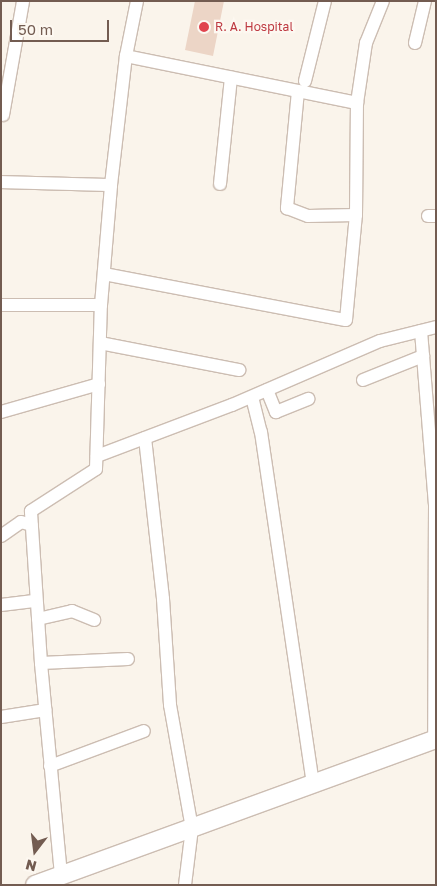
<!DOCTYPE html>
<style>
body{margin:0}
#map{position:relative;width:437px;height:886px;overflow:hidden;background:#faf4eb;font-family:"Golos Text",sans-serif}
div>[style]{position:absolute}
[style*='--x']{left:calc(var(--x)*1px);top:calc(var(--y)*1px);width:calc(var(--w)*1px);rotate:calc(var(--a)*1deg)}
.building>*{inset:0;background:#ecd5c6}
.roads{filter:drop-shadow(1px 0 #ccbdb2) drop-shadow(-1px 0 #ccbdb2) drop-shadow(0 1px #ccbdb2) drop-shadow(0 -1px #ccbdb2)}
.street>*{height:12px;margin:-6px;padding:0 6px;transform-origin:6px;border-radius:6px;background:#fff}
.secondary>*{height:18px;margin:-9px;padding:0 9px;transform-origin:9px;border-radius:9px;background:#fff}
.dots>*{width:14px;height:14px;translate:-50% -50%;box-sizing:border-box;border:2px solid #fdf8f1;border-radius:50%}
span{translate:-50% -50%;white-space:nowrap;text-align:center;line-height:1.15;-webkit-text-stroke:4.5px #fdf8f1;paint-order:stroke}
.health-label{font-size:12px;color:#be3a42}
.left{translate:0 -50%;text-align:left}
.frame{position:absolute;inset:0;border:2px solid #735c51;pointer-events:none}
.north{position:absolute;left:10px;top:826px;width:50px;height:50px;-webkit-text-stroke:4px #fdf8f1;paint-order:stroke;rotate:195deg;font-size:14px;font-weight:700;line-height:20px;text-align:center;color:#735c51}
.north::after{content:'';display:block;margin:auto;width:18px;height:22px;background:#735c51;clip-path:polygon(50% 0,100% 100%,50% 72%,0 100%)}
.scale{position:absolute;left:10px;top:20px;width:99px;height:22px;box-sizing:border-box;border:2px solid #735c51;border-top:0;padding-left:6px;font-size:15px;line-height:18px;white-space:nowrap;color:#735c51;-webkit-text-stroke:4px #fdf8f1;paint-order:stroke}
</style>
<div id="map">
<div class="building">
<div style="clip-path:polygon(195px 1px,224px 1px,213px 56px,185px 50px)"></div>
</div>
<div class="roads">
<div class="street">
<div style="--x:415;--y:43;--w:43;--a:-76.6"></div>
<div style="--x:126;--y:56;--w:236;--a:11.5"></div>
<div style="--x:305;--y:81;--w:82;--a:-76"></div>
<div style="--x:298;--y:91;--w:118;--a:95.4"></div>
<div style="--x:287;--y:208;--w:22;--a:21"></div>
<div style="--x:308;--y:216;--w:48;--a:-1.2"></div>
<div style="--x:3;--y:115;--w:116;--a:-80"></div>
<div style="--x:1;--y:182;--w:110;--a:1.6"></div>
<div style="--x:220;--y:184;--w:107;--a:-84.1"></div>
<div style="--x:428;--y:216;--w:8;--a:0"></div>
<div style="--x:104;--y:274;--w:246;--a:10.8"></div>
<div style="--x:346;--y:320;--w:105;--a:-84.6"></div>
<div style="--x:356;--y:215;--w:112;--a:-89.5"></div>
<div style="--x:357;--y:103;--w:61;--a:-81.5"></div>
<div style="--x:366;--y:43;--w:45;--a:-68"></div>
<div style="--x:1;--y:305;--w:100;--a:0"></div>
<div style="--x:421;--y:331;--w:176;--a:85.4"></div>
<div style="--x:435;--y:506;--w:234;--a:90.2"></div>
<div style="--x:100;--y:343;--w:142;--a:11"></div>
<div style="--x:363;--y:380;--w:65;--a:-21.8"></div>
<div style="--x:267;--y:390;--w:24;--a:68"></div>
<div style="--x:276;--y:412;--w:35;--a:-22"></div>
<div style="--x:252;--y:397;--w:36;--a:76"></div>
<div style="--x:261;--y:432;--w:356;--a:81.6"></div>
<div style="--x:1;--y:412;--w:102;--a:-15.9"></div>
<div style="--x:145;--y:438;--w:162;--a:83.6"></div>
<div style="--x:163;--y:599;--w:106;--a:86.2"></div>
<div style="--x:170;--y:705;--w:125;--a:79.9"></div>
<div style="--x:192;--y:828;--w:57;--a:97"></div>
<div style="--x:97;--y:456;--w:144;--a:-20.7"></div>
<div style="--x:232;--y:405;--w:161;--a:-23.4"></div>
<div style="--x:380;--y:341;--w:58;--a:-14"></div>
<div style="--x:1;--y:536;--w:24;--a:-35"></div>
<div style="--x:21;--y:522;--w:11;--a:15"></div>
<div style="--x:1;--y:605;--w:35;--a:-7"></div>
<div style="--x:38;--y:619;--w:35;--a:-13"></div>
<div style="--x:72;--y:611;--w:24;--a:22"></div>
<div style="--x:41;--y:663;--w:87;--a:-2.6"></div>
<div style="--x:1;--y:717;--w:45;--a:-9"></div>
<div style="--x:50;--y:766;--w:100;--a:-20.4"></div>
<div style="--x:61;--y:875;--w:213;--a:-95.4"></div>
<div style="--x:41;--y:663;--w:152;--a:-93.8"></div>
<div style="--x:31;--y:511;--w:77;--a:-32.9"></div>
<div style="--x:96;--y:469;--w:164;--a:-88.3"></div>
<div style="--x:101;--y:305;--w:120;--a:-85.2"></div>
<div style="--x:111;--y:185;--w:130;--a:-83.4"></div>
<div style="--x:126;--y:56;--w:56;--a:-78.7"></div>
</div>
<div class="secondary">
<div style="--x:35;--y:885;--w:427;--a:-20"></div>
</div>
</div>
<div class="dots">
<div style="left:204px;top:27px;background:#e0444e"></div>
</div>
<div class="health-label">
<span class="left" style="left:215px;top:27px">R. A. Hospital</span>
</div>
<div class="frame"></div>
<div class="north">N</div>
<div class="scale">50 m</div>
</div>
